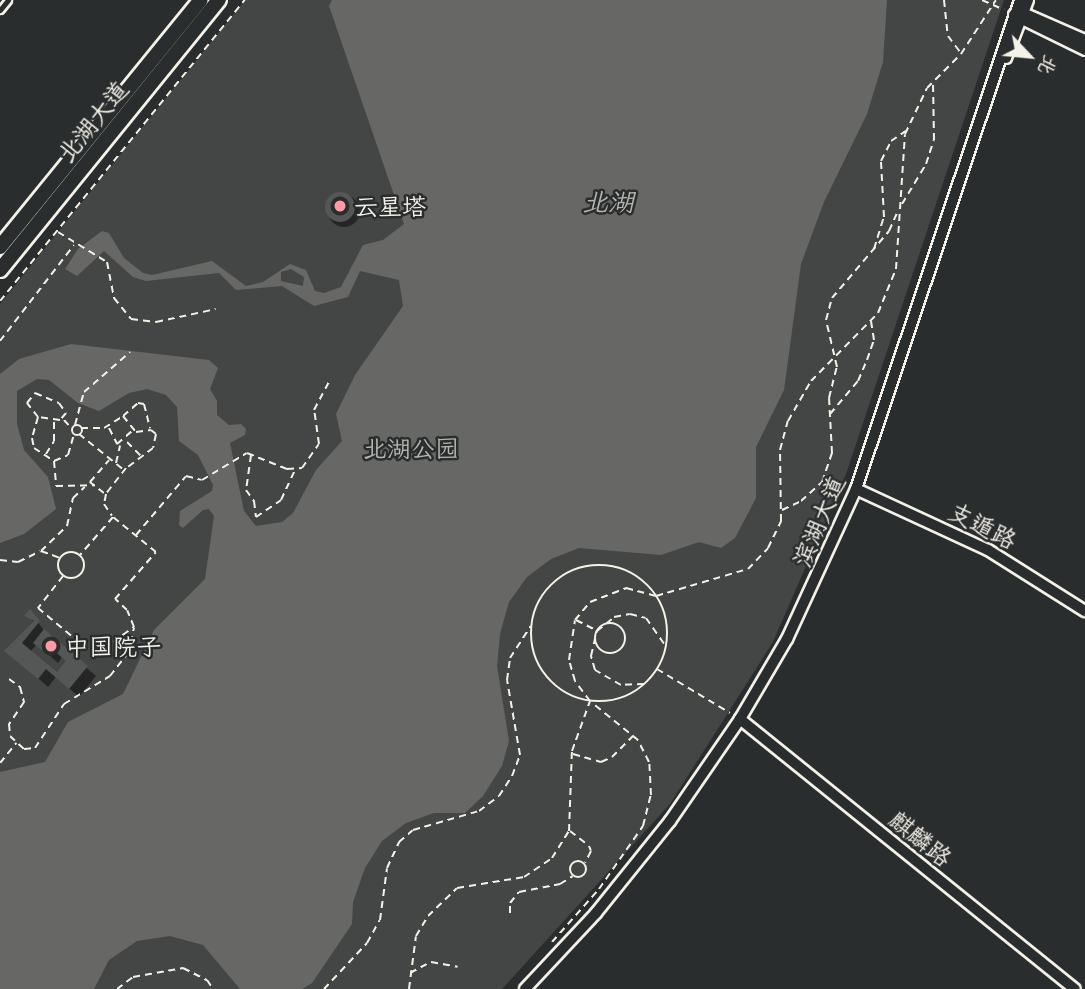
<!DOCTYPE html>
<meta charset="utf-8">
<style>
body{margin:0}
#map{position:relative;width:1085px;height:989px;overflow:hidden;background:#2a2d2e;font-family:Mali,"LXGW WenKai TC",sans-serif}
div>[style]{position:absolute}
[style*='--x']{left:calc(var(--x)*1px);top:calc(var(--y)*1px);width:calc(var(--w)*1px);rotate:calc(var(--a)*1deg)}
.green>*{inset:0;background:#444645}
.water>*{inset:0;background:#676866}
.shadow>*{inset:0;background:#0007}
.round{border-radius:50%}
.building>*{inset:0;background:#555756}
.path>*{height:2px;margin-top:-1px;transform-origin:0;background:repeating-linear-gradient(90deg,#f4f1e8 0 7px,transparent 0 12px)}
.path>.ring{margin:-1px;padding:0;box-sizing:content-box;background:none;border:2px solid #f4f1e8;border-radius:50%}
.roads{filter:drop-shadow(2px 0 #f4f1e8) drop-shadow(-2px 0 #f4f1e8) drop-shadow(0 2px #f4f1e8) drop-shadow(0 -2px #f4f1e8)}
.lane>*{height:5px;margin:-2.5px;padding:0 2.5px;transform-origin:2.5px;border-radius:2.5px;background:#2a2d2e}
.street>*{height:10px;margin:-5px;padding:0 5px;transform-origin:5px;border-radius:5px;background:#2a2d2e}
.secondary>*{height:14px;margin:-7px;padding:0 7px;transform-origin:7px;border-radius:7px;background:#2a2d2e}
.dots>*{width:19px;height:19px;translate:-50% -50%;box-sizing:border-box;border:4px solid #2a2d2e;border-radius:50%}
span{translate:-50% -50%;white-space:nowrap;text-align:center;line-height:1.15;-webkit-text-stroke:5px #2a2d2e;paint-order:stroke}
.street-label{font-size:24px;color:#f4f1e8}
.poi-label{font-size:24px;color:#f4f1e8}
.left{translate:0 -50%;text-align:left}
.park-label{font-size:24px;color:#b6b5af}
.water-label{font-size:26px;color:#b5b3ae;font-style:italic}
.north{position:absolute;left:994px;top:21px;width:70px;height:70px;-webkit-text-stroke:5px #2a2d2e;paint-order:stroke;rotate:116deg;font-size:19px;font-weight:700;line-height:28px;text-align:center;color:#f4f1e8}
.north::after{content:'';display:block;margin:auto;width:24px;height:32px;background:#f4f1e8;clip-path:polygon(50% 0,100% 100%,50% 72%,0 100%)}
</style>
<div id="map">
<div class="green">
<div style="clip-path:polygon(245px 0,1004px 0,846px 474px,773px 642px,670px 804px,502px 989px,0 989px,0 304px)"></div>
</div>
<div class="water">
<div style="clip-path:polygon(evenodd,332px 0,887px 0,883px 62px,867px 114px,824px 202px,801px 264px,784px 390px,756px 447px,756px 498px,735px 538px,721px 548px,699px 542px,661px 555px,579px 548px,551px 559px,527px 577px,509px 602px,500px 634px,497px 666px,509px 741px,502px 766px,483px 796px,465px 813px,434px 813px,406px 823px,382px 841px,365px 868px,353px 902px,352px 924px,312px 983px,302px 989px,240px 989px,203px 945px,170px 936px,137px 941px,109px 960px,94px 989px,0 989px,0 772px,45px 762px,68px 722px,123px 694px,154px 630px,205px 579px,214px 516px,209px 509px,203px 510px,183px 528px,179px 525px,180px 511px,212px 491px,213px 485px,198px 455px,179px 441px,177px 407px,166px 395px,147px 389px,129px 393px,99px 411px,78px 403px,49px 380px,37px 379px,17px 391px,17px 424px,24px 450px,48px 477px,56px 509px,24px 534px,0 543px,0 374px,19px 359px,71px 344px,209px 360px,218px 368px,210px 389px,217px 401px,217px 415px,229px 425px,241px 424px,246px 429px,245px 435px,230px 443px,244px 511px,256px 526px,282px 522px,293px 513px,316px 470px,342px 441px,336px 414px,355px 375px,403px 306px,399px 280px,360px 271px,348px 297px,314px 306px,282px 286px,236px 290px,219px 273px,146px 281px,133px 277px,104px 251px,77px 276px,65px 269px,78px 249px,102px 231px,109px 233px,124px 258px,143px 273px,152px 275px,212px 261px,246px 286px,263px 282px,290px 264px,306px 270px,315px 291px,324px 293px,341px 287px,363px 245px,383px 240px,404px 224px,329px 6px,332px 0,291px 269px,304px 277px,303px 286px,281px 281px,281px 272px,291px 269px)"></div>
</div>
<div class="shadow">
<div class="round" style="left:328px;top:195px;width:32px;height:32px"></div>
<div style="clip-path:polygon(evenodd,30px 612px,46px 633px,96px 676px,79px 697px,56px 677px,48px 687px,7px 651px,35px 623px,27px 616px,30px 612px,37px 644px,58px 663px,62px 657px,68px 661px,57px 674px,30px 652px,37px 644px)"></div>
</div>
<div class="building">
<div class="round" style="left:325px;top:192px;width:30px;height:30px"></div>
<div style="clip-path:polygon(30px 609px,40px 621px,22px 643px,57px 672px,66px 661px,52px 649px,48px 655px,33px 643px,44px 629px,88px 666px,69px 689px,46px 669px,38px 679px,4px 651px,34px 621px,24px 616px)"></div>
</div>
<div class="path">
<div style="--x:944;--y:0;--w:36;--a:84"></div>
<div style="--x:948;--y:36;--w:21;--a:53"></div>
<div style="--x:982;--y:0;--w:24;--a:24"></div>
<div style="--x:902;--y:204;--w:47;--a:-59"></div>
<div style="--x:926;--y:164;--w:25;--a:-72"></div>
<div style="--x:934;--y:140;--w:55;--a:-91"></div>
<div style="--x:58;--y:232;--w:57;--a:31.5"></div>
<div style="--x:107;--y:262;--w:37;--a:79"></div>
<div style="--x:114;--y:298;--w:27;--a:51"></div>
<div style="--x:131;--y:319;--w:25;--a:7"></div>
<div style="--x:156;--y:322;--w:61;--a:-12.2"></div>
<div style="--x:874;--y:249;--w:34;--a:-73"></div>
<div style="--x:884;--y:217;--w:56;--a:-93.1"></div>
<div style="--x:881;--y:161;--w:22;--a:-63"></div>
<div style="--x:891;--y:141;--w:18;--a:-34"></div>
<div style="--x:0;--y:301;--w:388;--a:-50.9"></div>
<div style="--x:0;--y:341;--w:121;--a:-52.4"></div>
<div style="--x:830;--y:414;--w:43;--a:-49.7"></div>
<div style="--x:858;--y:381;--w:23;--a:-67"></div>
<div style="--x:867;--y:360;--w:21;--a:-71"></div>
<div style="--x:874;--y:340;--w:19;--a:-99"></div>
<div style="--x:123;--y:416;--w:20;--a:-41"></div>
<div style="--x:138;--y:403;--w:6;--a:9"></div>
<div style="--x:144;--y:404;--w:25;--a:76"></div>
<div style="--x:38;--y:417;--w:18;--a:-128"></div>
<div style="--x:27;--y:403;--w:13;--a:-51"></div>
<div style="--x:35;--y:393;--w:26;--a:23"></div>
<div style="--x:59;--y:403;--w:12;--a:55"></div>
<div style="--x:66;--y:413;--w:9;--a:131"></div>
<div style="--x:60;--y:420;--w:22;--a:-172"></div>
<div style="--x:38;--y:417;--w:22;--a:106"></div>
<div style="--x:32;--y:438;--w:10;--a:79"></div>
<div style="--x:34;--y:448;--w:24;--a:33"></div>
<div style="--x:54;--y:461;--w:25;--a:85"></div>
<div style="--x:56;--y:486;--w:39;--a:-1"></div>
<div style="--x:64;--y:420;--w:12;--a:48"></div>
<div style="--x:75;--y:425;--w:34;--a:-75"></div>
<div style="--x:84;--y:392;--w:61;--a:-41"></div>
<div class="ring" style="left:72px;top:425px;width:8px;height:8px"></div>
<div style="--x:81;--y:428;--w:23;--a:0"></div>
<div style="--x:104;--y:428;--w:22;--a:-32"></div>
<div style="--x:123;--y:416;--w:21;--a:51"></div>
<div style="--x:136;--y:432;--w:15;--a:-8"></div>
<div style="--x:151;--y:430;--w:6;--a:39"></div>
<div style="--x:156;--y:434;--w:14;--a:102"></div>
<div style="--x:153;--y:448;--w:34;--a:143"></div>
<div style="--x:126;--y:468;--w:33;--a:128"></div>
<div style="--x:106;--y:494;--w:10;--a:101"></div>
<div style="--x:104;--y:504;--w:14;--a:56"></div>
<div style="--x:109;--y:428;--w:18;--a:63"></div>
<div style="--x:117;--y:444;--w:20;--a:-41"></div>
<div style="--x:79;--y:434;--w:58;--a:38.7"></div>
<div style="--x:127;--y:442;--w:21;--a:45"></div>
<div style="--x:46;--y:454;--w:15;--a:-58"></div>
<div style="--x:54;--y:441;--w:20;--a:-90"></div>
<div style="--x:251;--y:455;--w:35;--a:98"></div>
<div style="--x:246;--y:490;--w:14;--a:54"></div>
<div style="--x:254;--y:501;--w:16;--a:83"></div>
<div style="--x:256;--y:517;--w:30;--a:-34"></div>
<div style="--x:281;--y:500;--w:31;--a:-65"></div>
<div style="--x:54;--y:461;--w:15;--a:-23"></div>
<div style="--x:68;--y:455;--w:22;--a:-74"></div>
<div style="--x:116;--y:463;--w:18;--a:-77"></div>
<div style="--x:104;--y:493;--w:18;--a:-142"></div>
<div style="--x:90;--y:482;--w:29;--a:-49"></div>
<div style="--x:782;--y:510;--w:21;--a:-25"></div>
<div style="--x:801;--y:501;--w:28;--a:-42"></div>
<div style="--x:822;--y:482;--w:31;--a:-71"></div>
<div style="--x:832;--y:453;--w:55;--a:-93.1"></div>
<div style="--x:829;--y:398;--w:32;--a:-76"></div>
<div style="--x:837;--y:367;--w:48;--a:-103.2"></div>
<div style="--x:826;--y:320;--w:23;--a:-75"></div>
<div style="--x:832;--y:298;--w:88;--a:-49.6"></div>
<div style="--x:889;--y:231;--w:24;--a:-66"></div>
<div style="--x:136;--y:535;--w:77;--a:-49.7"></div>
<div style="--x:186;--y:476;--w:16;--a:14"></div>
<div style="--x:202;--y:480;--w:52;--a:-31"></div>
<div style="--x:247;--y:453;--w:43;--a:21.8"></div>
<div style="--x:287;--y:469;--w:15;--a:-4"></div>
<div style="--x:302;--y:468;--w:29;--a:-55"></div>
<div style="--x:319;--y:444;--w:34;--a:-98"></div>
<div style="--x:314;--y:410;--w:34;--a:-62"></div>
<div style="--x:41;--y:551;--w:36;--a:-44"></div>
<div style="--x:67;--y:526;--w:29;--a:-78"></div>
<div style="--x:73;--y:498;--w:16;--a:-43"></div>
<div class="ring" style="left:58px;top:552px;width:24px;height:24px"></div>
<div style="--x:0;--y:560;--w:18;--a:6"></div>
<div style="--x:18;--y:562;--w:25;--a:-26"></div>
<div style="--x:41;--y:551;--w:20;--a:20"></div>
<div class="ring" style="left:531px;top:565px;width:134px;height:134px"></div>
<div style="--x:63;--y:576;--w:41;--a:128"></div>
<div style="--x:38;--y:608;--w:55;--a:39.8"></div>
<div style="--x:80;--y:643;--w:33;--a:-2"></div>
<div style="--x:113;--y:642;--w:26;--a:-36"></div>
<div style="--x:134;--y:627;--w:18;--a:-112"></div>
<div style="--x:127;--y:610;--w:16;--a:-137"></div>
<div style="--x:115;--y:599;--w:62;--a:-48.9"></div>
<div style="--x:156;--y:552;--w:55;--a:-140.9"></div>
<div style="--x:113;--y:517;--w:50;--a:131"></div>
<div style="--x:576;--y:620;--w:22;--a:27"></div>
<div class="ring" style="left:595px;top:623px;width:28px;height:28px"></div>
<div style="--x:657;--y:669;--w:85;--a:31.1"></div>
<div style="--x:9;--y:679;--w:14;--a:36"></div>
<div style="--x:20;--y:687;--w:16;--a:75"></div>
<div style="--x:24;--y:702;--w:27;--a:124"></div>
<div style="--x:9;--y:724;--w:12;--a:85"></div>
<div style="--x:10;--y:736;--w:19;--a:43"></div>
<div style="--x:24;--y:749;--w:11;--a:-5"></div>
<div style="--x:35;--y:748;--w:53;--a:-56.6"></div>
<div style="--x:64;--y:704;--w:54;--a:-31.3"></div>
<div style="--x:110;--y:676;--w:28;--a:-52"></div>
<div style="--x:127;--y:654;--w:27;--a:-75"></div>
<div style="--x:644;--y:684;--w:23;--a:178"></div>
<div style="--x:621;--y:685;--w:30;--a:-150"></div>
<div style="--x:595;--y:670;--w:15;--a:-106"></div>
<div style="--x:591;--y:656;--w:26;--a:-77"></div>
<div style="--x:597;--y:631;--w:22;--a:-39"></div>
<div style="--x:614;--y:617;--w:16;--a:-11"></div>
<div style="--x:630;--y:614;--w:16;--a:14"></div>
<div style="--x:646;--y:618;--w:33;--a:55"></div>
<div style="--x:573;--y:754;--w:29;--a:16"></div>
<div style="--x:601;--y:762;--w:12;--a:-24"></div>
<div style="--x:612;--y:757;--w:30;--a:-45"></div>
<div style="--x:0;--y:763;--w:26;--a:-51"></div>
<div style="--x:570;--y:831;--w:24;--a:38"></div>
<div style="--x:589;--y:846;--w:5;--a:68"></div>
<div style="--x:591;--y:851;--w:13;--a:117"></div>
<div class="ring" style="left:570px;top:861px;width:14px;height:14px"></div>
<div style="--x:510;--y:913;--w:10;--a:-90"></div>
<div style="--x:510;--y:903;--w:14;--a:-51"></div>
<div style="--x:519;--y:892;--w:42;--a:-11"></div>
<div style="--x:560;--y:884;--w:15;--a:-32"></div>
<div style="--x:552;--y:942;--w:71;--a:-48.4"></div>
<div style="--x:599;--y:889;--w:77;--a:-55.1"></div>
<div style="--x:643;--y:826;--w:32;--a:-76"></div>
<div style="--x:651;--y:795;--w:33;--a:-93"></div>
<div style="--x:649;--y:762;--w:25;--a:-117"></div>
<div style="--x:638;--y:740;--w:60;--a:-141"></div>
<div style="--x:410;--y:973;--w:24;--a:-28"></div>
<div style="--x:431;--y:962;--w:27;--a:10"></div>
<div style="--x:117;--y:989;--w:20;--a:-37"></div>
<div style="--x:133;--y:977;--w:51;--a:-10.2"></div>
<div style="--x:183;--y:968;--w:27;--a:27"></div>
<div style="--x:207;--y:980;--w:11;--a:56"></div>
<div style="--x:324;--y:989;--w:63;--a:-46.9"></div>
<div style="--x:367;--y:943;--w:26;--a:-61"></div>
<div style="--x:380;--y:920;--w:52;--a:-82.3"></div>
<div style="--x:387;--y:868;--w:29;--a:-65"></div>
<div style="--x:399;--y:842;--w:18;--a:-41"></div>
<div style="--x:413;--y:830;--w:69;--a:-16.1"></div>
<div style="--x:479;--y:811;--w:25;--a:-37"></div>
<div style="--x:499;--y:796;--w:24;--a:-57"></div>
<div style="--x:512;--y:776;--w:22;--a:-69"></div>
<div style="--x:520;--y:755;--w:76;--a:-99.8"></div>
<div style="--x:507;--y:680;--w:22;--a:-82"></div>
<div style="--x:510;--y:658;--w:38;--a:-57"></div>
<div style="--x:409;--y:989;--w:53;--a:-82.5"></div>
<div style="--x:416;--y:936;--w:23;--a:-59"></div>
<div style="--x:428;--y:916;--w:40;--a:-44"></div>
<div style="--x:457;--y:888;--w:68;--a:-9.3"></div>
<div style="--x:524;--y:877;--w:34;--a:-34"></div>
<div style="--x:552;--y:858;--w:32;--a:-58"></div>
<div style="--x:569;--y:831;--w:80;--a:-87.9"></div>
<div style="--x:572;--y:751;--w:53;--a:-70.2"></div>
<div style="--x:590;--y:701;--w:25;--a:-127"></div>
<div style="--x:575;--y:681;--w:22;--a:-106"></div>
<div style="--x:569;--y:660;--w:40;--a:-81.5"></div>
<div style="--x:575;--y:620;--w:23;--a:-50"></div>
<div style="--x:590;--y:602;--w:39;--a:-21"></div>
<div style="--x:626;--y:588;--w:31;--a:15"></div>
<div style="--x:656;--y:596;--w:96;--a:-16.4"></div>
<div style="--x:748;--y:569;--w:29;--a:-46"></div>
<div style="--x:768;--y:548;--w:30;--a:-64"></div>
<div style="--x:781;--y:521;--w:71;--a:-90.8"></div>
<div style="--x:780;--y:450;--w:30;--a:-75"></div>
<div style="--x:788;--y:421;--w:46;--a:-60.1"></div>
<div style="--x:811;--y:381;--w:95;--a:-45.4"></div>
<div style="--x:878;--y:313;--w:48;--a:-67.8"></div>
<div style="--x:896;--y:269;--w:135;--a:-86.2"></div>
<div style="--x:905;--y:134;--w:51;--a:-64.4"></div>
<div style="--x:927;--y:88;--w:48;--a:-45"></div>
<div style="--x:961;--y:54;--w:64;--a:-57.1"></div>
</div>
<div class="roads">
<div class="lane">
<div style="--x:0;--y:10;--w:13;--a:-51"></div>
</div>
<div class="street">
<div style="--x:1085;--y:40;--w:68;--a:-156.5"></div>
<div style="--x:1023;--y:13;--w:9;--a:167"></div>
<div style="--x:1014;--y:15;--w:79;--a:26.2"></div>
<div style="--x:1006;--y:58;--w:62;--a:-69.2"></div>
<div style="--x:856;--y:489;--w:145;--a:24.8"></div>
<div style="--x:988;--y:550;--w:115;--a:32.2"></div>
<div style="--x:740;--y:719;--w:430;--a:38.9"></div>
<div style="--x:525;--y:989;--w:104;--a:-46.9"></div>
<div style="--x:596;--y:913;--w:118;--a:-51.2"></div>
<div style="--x:670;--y:821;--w:124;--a:-55.5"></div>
<div style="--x:740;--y:719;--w:93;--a:-59.6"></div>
<div style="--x:787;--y:639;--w:165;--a:-65.3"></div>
<div style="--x:856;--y:489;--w:516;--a:-71.46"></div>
</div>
<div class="secondary">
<div style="--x:0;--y:247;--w:318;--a:-50.9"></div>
<div style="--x:0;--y:270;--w:348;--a:-51"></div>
</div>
</div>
<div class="dots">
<div style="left:340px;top:206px;background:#ff9aa2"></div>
<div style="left:51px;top:646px;background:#ff9aa2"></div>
</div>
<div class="street-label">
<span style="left:92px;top:121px;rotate:-51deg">北湖大道</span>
<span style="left:818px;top:521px;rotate:-67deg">滨湖大道</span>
<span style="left:983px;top:525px;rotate:27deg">支遁路</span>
<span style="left:921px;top:838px;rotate:39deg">麒麟路</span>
</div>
<div class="poi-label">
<span class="left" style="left:354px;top:206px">云星塔</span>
<span class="left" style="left:65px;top:646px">中国院子</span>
</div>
<div class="park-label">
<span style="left:411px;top:448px">北湖公园</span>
</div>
<div class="water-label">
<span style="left:608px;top:202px">北湖</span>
</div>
<div class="north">北</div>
</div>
